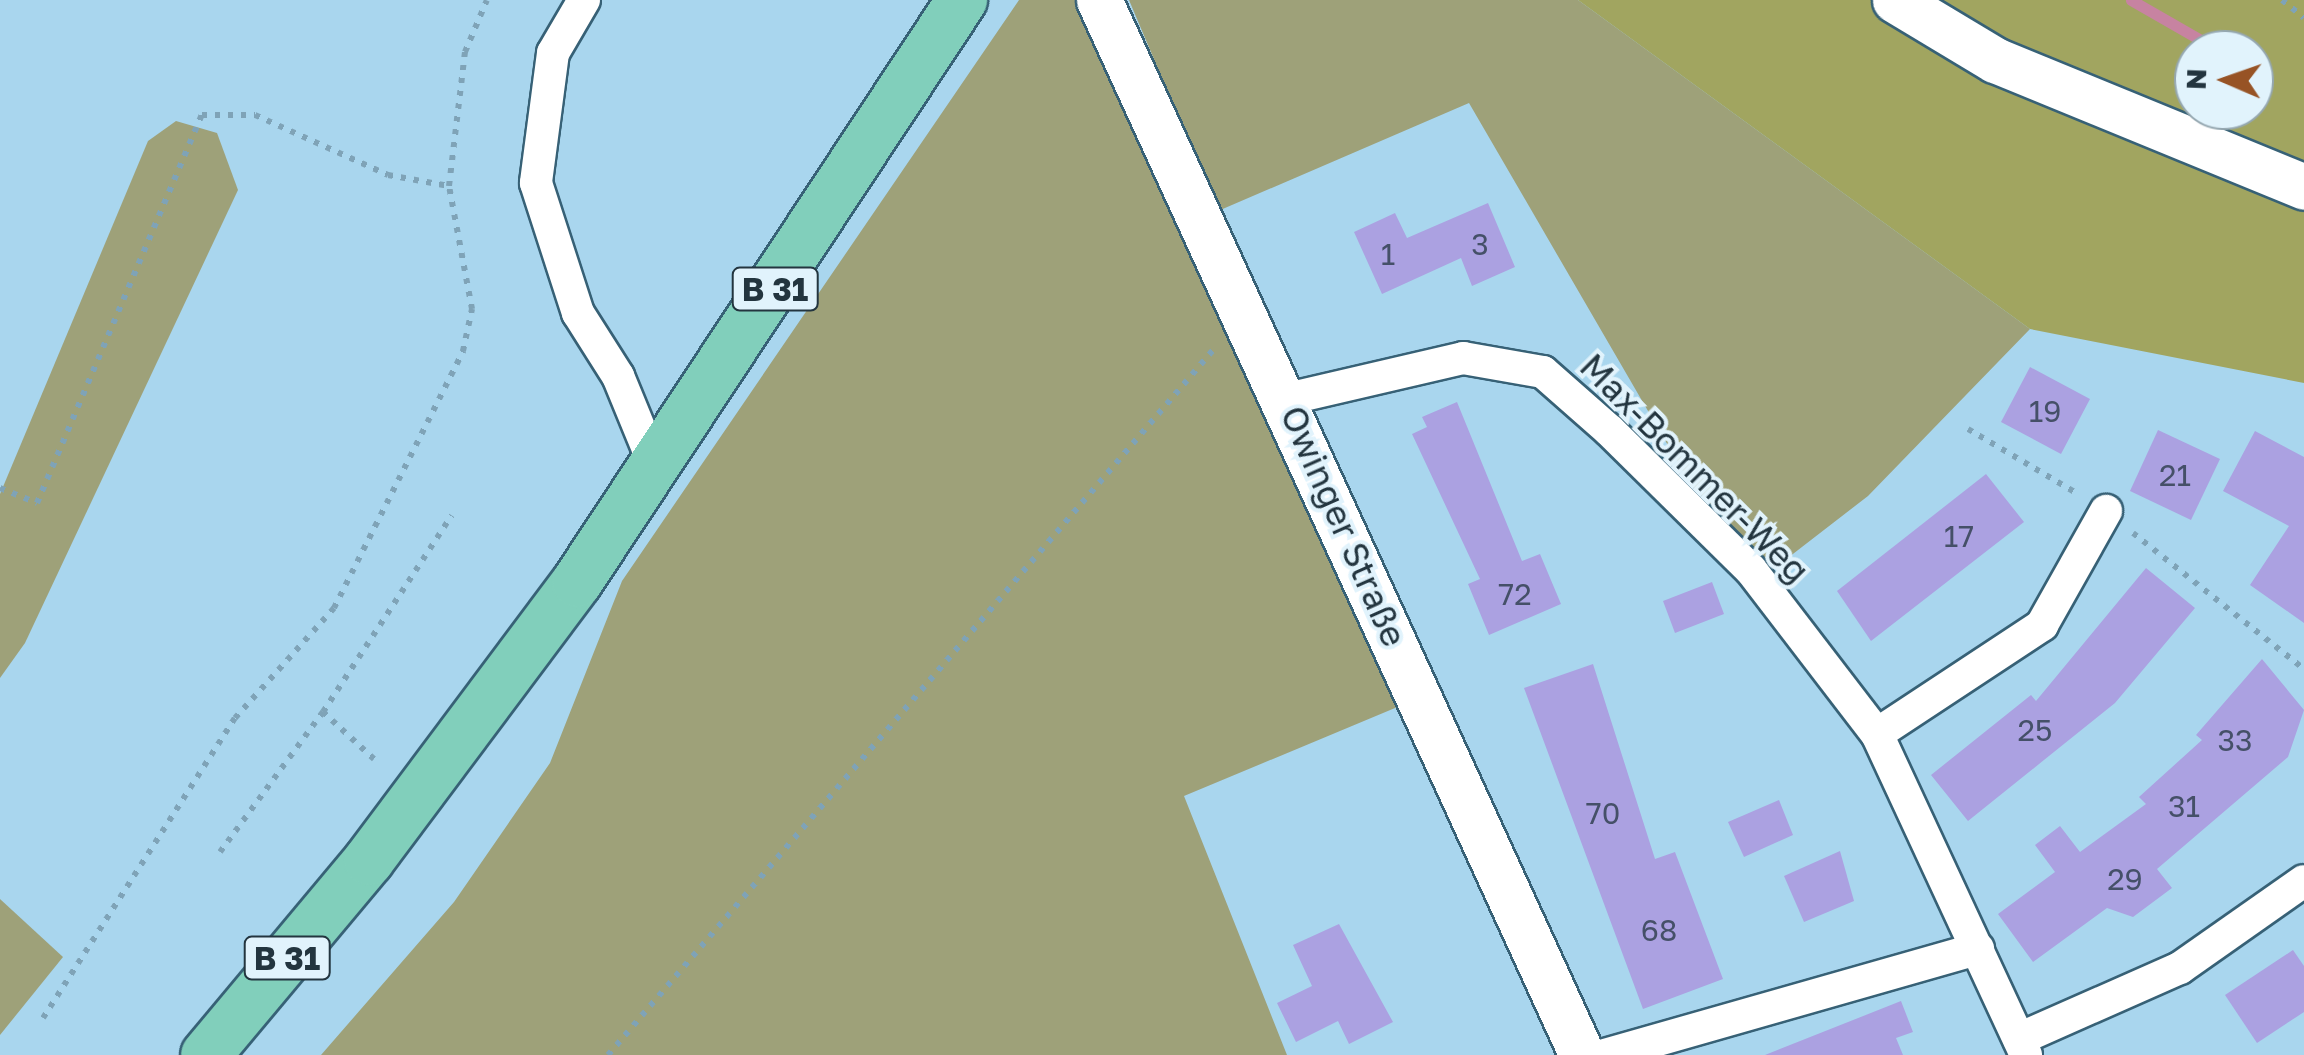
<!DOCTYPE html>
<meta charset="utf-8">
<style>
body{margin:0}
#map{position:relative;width:2304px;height:1055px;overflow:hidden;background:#a9d6ee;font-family:"Golos Text",sans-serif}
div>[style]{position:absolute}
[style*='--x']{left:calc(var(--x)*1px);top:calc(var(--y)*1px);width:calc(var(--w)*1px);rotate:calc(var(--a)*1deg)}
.green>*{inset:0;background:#9ea179}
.forest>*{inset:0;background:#a1a560}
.stream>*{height:11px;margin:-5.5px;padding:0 5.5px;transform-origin:5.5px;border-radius:5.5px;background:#c783a1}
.building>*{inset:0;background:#aba1e1}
.path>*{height:6px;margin-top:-3px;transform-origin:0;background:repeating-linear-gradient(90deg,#7fa3b7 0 5px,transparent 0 13px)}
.roads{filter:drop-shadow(2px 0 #376176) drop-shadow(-2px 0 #376176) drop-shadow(0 2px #376176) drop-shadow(0 -2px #376176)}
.street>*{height:32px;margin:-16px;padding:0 16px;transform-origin:16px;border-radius:16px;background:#fff}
.secondary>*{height:45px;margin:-22.5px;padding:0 22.5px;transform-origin:22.5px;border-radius:22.5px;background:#fff}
.primary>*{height:50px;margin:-25px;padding:0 25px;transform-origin:25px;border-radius:25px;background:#81cfbb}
span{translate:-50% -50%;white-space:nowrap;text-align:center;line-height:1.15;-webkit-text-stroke:8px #e1f3fc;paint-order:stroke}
.number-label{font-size:30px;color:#455068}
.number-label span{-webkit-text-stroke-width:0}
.shield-label span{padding:2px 8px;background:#e1f3fc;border:2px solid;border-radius:8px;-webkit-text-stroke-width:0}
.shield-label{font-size:32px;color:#23353f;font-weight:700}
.street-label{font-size:35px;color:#23353f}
.north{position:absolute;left:2174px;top:30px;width:100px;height:100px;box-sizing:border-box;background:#e1f3fc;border:2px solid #95a7b0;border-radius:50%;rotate:272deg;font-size:28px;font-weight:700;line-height:40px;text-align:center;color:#23353f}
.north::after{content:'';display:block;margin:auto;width:35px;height:45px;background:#975325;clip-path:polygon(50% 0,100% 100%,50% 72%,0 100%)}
</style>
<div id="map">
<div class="green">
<div style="clip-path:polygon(1019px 0,1088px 0,1407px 703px,1184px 796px,1287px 1055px,321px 1055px,454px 902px,550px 763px,622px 581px)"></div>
<div style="clip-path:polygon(1129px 0,1578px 0,2030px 329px,1868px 496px,1772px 570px,1757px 552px,1749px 560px,1705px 509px,1469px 103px,1218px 211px)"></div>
<div style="clip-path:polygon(176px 121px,217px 133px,238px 190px,25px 643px,0 678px,0 494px,148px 141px)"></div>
<div style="clip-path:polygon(0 899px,63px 957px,0 1035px)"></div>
</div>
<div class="forest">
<div style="clip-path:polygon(evenodd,1578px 0,2304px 0,2304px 383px,2030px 329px,1578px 0,2194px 50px,2254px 50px,2254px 110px,2194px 110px,2194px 50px)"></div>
</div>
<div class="stream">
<div style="--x:2131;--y:0;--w:100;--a:29.9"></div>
</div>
<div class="building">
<div style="clip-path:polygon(1488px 203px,1515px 267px,1472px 286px,1461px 258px,1382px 294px,1354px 232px,1395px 213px,1407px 238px)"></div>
<div style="clip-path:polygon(2030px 367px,2090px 399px,2061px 454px,2001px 422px)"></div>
<div style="clip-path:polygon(1457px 402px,1522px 561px,1540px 554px,1561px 604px,1489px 635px,1468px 584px,1480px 579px,1412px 434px,1427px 427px,1422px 417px)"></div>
<div style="clip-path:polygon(2158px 430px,2220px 459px,2191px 520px,2130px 491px)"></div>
<div style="clip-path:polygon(2255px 431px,2304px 457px,2304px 623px,2250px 585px,2289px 526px,2223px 491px)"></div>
<div style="clip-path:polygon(1986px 474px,2024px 522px,1871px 641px,1837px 591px)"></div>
<div style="clip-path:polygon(2146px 568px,2195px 608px,2115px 703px,1968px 821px,1931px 775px,2031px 695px,2036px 701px)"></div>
<div style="clip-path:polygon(1712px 582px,1724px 614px,1675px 633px,1663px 601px)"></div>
<div style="clip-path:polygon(2262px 659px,2304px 710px,2288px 757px,2157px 869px,2172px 888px,2133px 917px,2107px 908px,2033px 962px,1998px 914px,2055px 872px,2035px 845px,2060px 826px,2080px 852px,2146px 804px,2139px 797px,2202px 740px,2196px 735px)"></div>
<div style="clip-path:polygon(1593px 664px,1655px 859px,1675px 852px,1723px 979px,1643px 1009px,1524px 688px)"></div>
<div style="clip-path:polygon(1779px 800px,1793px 835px,1744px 857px,1728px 822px)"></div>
<div style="clip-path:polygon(1840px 851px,1854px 901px,1804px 922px,1784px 876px)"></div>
<div style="clip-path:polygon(1339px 924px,1393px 1022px,1349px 1044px,1338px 1021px,1296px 1042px,1277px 1003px,1312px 986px,1293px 945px)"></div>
<div style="clip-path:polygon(2293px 950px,2304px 966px,2304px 1012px,2257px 1043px,2225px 995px)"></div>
<div style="clip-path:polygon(1901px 1001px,1913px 1032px,1896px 1038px,1903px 1055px,1765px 1055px)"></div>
</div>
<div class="path">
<div style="--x:2282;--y:0;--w:28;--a:39"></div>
<div style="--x:1968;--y:429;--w:128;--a:30.6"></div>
<div style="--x:0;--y:488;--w:40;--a:22"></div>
<div style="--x:37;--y:503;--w:422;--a:-67"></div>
<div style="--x:202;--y:115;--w:53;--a:0"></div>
<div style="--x:255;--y:115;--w:146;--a:24.3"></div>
<div style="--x:388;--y:175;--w:62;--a:10.2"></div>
<div style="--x:2133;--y:533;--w:218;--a:38.5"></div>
<div style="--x:374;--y:759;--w:69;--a:-137.3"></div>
<div style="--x:323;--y:712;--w:235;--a:-56.8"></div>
<div style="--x:220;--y:852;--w:174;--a:-53.7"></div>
<div style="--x:43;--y:1018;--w:356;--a:-57.4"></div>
<div style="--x:235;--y:718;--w:148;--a:-48"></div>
<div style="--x:334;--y:608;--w:288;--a:-63.3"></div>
<div style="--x:463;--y:351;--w:43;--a:-77.9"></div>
<div style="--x:472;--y:309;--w:125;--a:-100.6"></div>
<div style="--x:449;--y:186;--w:135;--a:-83.2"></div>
<div style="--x:465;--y:52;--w:56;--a:-67.1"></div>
<div style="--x:608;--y:1055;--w:930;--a:-49.36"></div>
</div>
<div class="roads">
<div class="street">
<div style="--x:584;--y:0;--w:61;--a:120.3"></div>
<div style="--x:553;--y:53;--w:131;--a:97.5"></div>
<div style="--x:536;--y:183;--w:137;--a:72.1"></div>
<div style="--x:578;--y:313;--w:75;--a:57.6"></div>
<div style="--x:618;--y:376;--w:103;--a:67.7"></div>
<div style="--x:1287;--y:399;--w:181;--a:-13.1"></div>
<div style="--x:1463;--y:358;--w:81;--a:9.9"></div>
<div style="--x:1543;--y:372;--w:89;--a:41.4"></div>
<div style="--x:1610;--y:431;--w:198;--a:44.6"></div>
<div style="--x:1751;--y:570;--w:207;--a:52.5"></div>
<div style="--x:1877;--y:734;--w:354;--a:65.1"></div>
<div style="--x:1877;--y:734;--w:198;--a:-33.4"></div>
<div style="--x:2042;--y:625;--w:131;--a:-60.7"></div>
<div style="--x:2019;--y:1039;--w:176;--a:-23.8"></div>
<div style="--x:2180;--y:968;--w:151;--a:-35.1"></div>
<div style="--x:1605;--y:1055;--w:388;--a:-15.9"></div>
</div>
<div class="secondary">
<div style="--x:1099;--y:0;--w:1160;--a:65.4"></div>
<div style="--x:1895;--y:0;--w:117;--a:31"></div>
<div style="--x:1995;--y:60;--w:334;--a:22.3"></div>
</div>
<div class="primary">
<div style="--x:206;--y:1055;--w:254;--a:-50.1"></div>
<div style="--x:369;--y:860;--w:347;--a:-53.2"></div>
<div style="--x:577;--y:582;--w:698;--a:-56.51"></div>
</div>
</div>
<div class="number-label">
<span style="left:1480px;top:244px">3</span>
<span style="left:1388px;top:254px">1</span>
<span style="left:2045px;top:411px">19</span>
<span style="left:2175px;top:475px">21</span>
<span style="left:1959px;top:536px">17</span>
<span style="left:1515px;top:594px">72</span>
<span style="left:2035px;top:730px">25</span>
<span style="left:2235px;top:740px">33</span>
<span style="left:2184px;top:806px">31</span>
<span style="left:1603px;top:813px">70</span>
<span style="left:2125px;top:879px">29</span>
<span style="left:1659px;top:930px">68</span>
</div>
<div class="shield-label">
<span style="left:775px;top:289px">B 31</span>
<span style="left:287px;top:958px">B 31</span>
</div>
<div class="street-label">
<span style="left:1695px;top:468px;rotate:45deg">Max-Bommer-Weg</span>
<span style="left:1344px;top:526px;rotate:66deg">Owinger Straße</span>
</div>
<div class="north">N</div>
</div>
